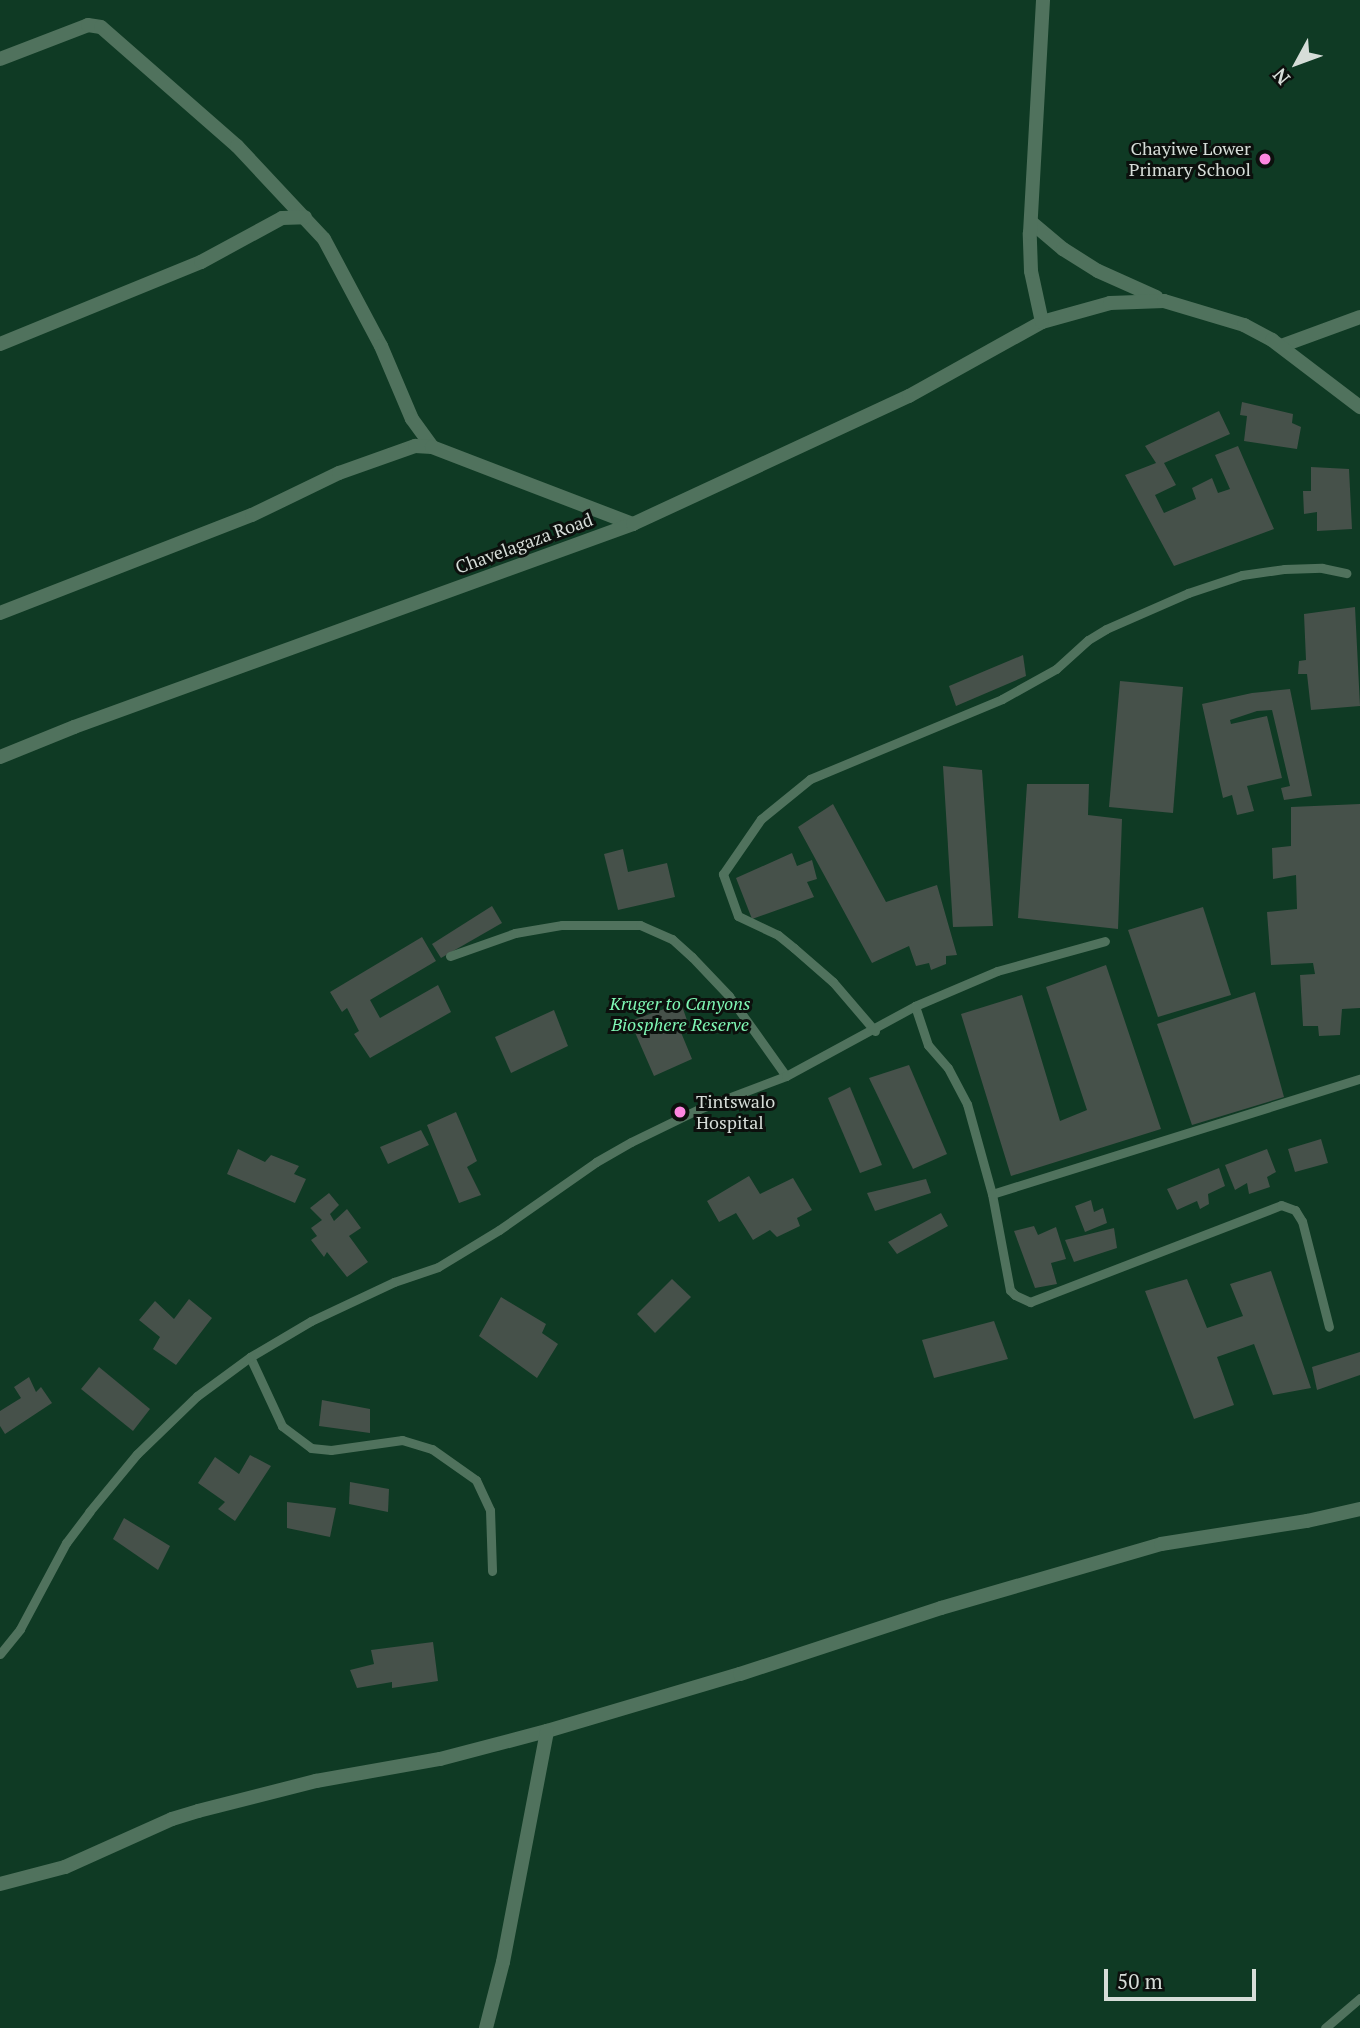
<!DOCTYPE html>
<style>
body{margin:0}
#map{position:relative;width:1360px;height:2028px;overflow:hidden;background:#1f2822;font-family:"PT Serif",serif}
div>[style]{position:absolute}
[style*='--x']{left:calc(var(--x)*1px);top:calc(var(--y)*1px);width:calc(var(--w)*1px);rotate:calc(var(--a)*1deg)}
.green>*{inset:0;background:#0f3a24}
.building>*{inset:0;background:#46514a}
.service>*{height:9px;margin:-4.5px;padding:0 4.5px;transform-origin:4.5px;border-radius:4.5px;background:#50725d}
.minor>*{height:14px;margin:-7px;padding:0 7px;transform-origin:7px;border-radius:7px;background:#50725d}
.tertiary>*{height:14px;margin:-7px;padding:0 7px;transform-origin:7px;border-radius:7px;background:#50725d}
.dots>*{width:19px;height:19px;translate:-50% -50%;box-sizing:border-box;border:4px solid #0c100d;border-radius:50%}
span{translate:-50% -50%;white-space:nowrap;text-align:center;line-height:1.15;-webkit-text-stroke:6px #0c100d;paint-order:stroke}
.poi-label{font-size:18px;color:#d6ddd8}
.right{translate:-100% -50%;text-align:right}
.left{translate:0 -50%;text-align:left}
.street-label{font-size:18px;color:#d6ddd8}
.park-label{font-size:18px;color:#7ff7b4;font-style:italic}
.north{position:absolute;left:1262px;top:28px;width:70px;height:70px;-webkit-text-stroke:5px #0c100d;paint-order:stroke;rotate:229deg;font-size:19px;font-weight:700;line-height:28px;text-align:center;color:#d6ddd8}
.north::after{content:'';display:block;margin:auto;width:24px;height:32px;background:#d6ddd8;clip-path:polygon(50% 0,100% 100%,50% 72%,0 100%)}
.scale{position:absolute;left:1104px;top:1969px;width:152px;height:32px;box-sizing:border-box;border:4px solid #d6ddd8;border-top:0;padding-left:9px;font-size:21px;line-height:24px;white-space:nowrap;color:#d6ddd8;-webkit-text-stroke:5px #0c100d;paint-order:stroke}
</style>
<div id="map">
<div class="green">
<div style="clip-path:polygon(0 0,1360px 0,1360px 2028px,0 2028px)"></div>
</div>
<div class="building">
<div style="clip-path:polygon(1242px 402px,1293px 414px,1292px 423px,1301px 427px,1297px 449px,1244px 441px,1247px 416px,1240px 415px)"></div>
<div style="clip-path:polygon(1219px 411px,1230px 434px,1164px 463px,1176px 485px,1155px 495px,1164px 513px,1196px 499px,1192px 488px,1212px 478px,1218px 493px,1230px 489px,1215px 455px,1238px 446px,1274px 529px,1174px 566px,1125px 475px,1156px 463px,1145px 446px)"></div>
<div style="clip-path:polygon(1311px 467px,1349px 469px,1352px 529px,1317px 531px,1317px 512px,1304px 514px,1303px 491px,1311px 491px)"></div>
<div style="clip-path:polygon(1355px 607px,1360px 706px,1311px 710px,1307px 674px,1298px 674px,1299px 661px,1306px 660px,1304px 614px)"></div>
<div style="clip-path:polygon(1023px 655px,1026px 676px,956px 706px,949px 686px)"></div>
<div style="clip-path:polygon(1120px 681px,1183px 687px,1173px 813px,1109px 807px)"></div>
<div style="clip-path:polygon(1290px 689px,1312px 796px,1284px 800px,1281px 788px,1290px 786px,1272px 710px,1257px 711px,1230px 720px,1231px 724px,1267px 716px,1282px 778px,1247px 786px,1254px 811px,1237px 815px,1232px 795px,1223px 798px,1202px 704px,1252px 693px)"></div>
<div style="clip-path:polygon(943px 766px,982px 770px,993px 926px,953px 927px)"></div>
<div style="clip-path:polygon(1027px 784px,1089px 784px,1088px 815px,1122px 819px,1118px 929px,1018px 918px)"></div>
<div style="clip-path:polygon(833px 804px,886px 902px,937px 885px,957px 955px,946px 956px,946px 964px,931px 970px,929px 963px,916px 966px,909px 946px,872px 963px,798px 827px)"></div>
<div style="clip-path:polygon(1360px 804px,1360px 1008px,1342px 1009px,1340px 1035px,1319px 1036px,1318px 1026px,1303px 1026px,1300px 975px,1315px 974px,1313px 963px,1271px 965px,1267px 912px,1297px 909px,1296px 875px,1273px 879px,1272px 848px,1291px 846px,1291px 807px)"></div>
<div style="clip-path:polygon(623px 849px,628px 872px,667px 863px,675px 897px,618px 910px,604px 854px)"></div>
<div style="clip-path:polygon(792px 853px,797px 866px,812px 860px,817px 879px,807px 882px,814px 897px,752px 919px,736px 878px)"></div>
<div style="clip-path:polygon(492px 906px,502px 923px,441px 958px,432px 944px)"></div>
<div style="clip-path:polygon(1203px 907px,1231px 995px,1158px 1017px,1128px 930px)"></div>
<div style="clip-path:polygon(422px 937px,436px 961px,370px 1000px,380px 1018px,438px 985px,451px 1012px,370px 1058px,354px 1034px,359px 1031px,347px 1008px,342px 1012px,330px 992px)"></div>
<div style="clip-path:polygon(1106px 965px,1161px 1129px,1011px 1176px,961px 1014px,1022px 995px,1060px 1121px,1087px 1110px,1046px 987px)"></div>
<div style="clip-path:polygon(1255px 992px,1284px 1097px,1192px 1125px,1157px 1024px)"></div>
<div style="clip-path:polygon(681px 1003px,689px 1026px,680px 1030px,692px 1059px,654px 1076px,630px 1021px)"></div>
<div style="clip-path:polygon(554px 1010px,568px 1046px,511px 1073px,495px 1037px)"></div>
<div style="clip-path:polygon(909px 1065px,947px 1154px,913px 1169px,869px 1078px)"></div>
<div style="clip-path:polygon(850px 1087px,882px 1165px,860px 1173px,828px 1098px)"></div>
<div style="clip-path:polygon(456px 1112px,477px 1161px,467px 1167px,481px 1195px,459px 1203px,427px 1125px)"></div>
<div style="clip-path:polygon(421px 1130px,429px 1145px,388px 1164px,380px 1147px)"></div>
<div style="clip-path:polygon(1321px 1139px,1328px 1163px,1295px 1172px,1288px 1149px)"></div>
<div style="clip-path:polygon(238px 1149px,265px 1162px,271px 1155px,299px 1166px,294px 1174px,306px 1179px,295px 1203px,227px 1174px)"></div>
<div style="clip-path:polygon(1267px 1149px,1276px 1172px,1267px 1177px,1270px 1187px,1249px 1194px,1247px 1183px,1235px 1190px,1225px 1165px)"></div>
<div style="clip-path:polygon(1219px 1168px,1225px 1186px,1208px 1194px,1209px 1204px,1200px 1209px,1197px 1201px,1177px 1210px,1167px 1189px)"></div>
<div style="clip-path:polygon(749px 1176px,760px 1194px,793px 1178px,812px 1210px,797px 1218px,800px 1226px,777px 1237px,770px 1230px,753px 1240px,736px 1213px,719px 1222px,707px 1201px)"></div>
<div style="clip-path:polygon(926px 1179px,931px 1193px,875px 1211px,867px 1193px)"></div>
<div style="clip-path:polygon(329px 1193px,339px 1205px,330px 1214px,334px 1221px,347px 1209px,361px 1228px,349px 1236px,368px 1262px,347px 1277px,327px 1252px,324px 1257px,311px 1240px,317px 1236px,311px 1228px,322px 1220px,310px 1208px)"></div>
<div style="clip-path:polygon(1091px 1200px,1094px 1212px,1103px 1208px,1107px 1223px,1085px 1232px,1075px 1206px)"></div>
<div style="clip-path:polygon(941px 1213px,948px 1226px,897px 1254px,888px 1242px)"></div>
<div style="clip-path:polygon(1034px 1226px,1038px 1235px,1056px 1227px,1066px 1259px,1051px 1263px,1057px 1284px,1035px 1288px,1014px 1231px)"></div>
<div style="clip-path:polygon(1114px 1228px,1117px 1248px,1074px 1262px,1065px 1240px)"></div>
<div style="clip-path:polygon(1271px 1271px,1311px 1388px,1273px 1395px,1254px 1344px,1217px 1357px,1234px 1405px,1194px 1419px,1145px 1291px,1187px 1279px,1207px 1328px,1243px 1316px,1230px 1284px)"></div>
<div style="clip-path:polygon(672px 1279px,691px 1297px,655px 1333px,637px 1314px)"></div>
<div style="clip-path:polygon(501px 1297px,546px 1324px,542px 1333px,558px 1344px,537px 1378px,479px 1336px)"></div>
<div style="clip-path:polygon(189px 1299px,212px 1318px,176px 1365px,153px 1349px,160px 1337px,139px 1320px,155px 1301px,174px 1319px)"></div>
<div style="clip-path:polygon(994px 1321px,1008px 1359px,934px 1378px,922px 1340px)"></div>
<div style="clip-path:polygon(1360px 1352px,1360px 1375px,1317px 1390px,1312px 1367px)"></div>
<div style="clip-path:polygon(99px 1367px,150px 1409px,133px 1431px,81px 1389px)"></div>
<div style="clip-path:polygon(29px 1377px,36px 1392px,41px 1387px,52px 1403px,5px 1434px,0 1426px,0 1411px,21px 1398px,14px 1387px)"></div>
<div style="clip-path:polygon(322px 1400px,370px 1409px,370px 1433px,319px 1426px)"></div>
<div style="clip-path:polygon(250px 1455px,271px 1466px,235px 1521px,218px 1509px,225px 1502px,198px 1483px,215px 1457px,239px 1474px)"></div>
<div style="clip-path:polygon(350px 1482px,389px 1489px,388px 1512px,349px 1504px)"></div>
<div style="clip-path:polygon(287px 1502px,336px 1508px,330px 1537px,287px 1528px)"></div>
<div style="clip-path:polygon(124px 1518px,170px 1546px,158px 1570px,113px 1539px)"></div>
<div style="clip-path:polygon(433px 1642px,438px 1681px,392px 1688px,392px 1682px,357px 1688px,350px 1670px,374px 1664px,371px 1650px)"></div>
</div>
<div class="service">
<div style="--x:450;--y:956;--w:69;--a:-19.5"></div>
<div style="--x:515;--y:933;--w:48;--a:-9.7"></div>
<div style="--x:562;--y:925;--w:78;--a:0"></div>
<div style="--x:640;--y:925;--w:35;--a:24"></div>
<div style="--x:672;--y:939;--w:27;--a:42"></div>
<div style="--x:692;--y:957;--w:54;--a:46.5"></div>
<div style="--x:729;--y:996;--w:98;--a:54.5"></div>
<div style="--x:915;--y:1006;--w:89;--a:-23.1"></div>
<div style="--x:997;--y:971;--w:112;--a:-15.5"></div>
<div style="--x:875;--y:1031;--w:65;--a:-130.6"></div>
<div style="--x:833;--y:982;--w:52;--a:-138.9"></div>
<div style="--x:794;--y:948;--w:21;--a:-141"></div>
<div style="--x:778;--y:935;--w:44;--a:-154.6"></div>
<div style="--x:738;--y:916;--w:45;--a:-109.7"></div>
<div style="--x:723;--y:874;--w:67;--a:-55.4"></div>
<div style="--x:761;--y:819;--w:63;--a:-39.2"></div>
<div style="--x:810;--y:779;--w:208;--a:-22.6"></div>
<div style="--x:1002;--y:699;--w:62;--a:-29.1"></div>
<div style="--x:1056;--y:669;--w:43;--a:-42.2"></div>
<div style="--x:1088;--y:640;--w:21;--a:-31"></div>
<div style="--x:1106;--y:629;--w:90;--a:-23.7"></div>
<div style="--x:1188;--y:593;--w:57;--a:-18.4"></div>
<div style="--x:1242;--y:575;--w:42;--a:-8.1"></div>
<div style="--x:1284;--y:569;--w:38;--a:-2"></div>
<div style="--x:1322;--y:568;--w:25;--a:12"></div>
<div style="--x:992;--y:1194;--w:386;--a:-17.4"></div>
<div style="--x:250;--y:1357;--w:76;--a:65.1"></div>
<div style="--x:282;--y:1426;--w:36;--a:37"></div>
<div style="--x:311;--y:1448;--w:20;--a:6"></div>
<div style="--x:331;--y:1450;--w:72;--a:-8"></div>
<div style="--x:402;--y:1440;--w:31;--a:17"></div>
<div style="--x:432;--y:1449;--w:54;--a:35.2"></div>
<div style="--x:476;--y:1480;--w:33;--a:65"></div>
<div style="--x:490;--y:1510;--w:61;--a:88.1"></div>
<div style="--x:0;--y:1654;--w:32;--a:-51"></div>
<div style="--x:20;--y:1629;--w:98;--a:-61.9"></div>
<div style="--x:66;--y:1543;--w:39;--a:-53"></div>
<div style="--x:89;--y:1512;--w:75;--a:-50.4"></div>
<div style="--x:137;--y:1454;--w:83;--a:-44"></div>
<div style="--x:197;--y:1396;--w:66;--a:-36.3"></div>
<div style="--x:250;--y:1357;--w:71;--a:-30.5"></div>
<div style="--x:311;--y:1321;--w:92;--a:-25.2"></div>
<div style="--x:394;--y:1282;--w:46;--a:-18.8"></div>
<div style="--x:438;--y:1267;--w:71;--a:-31.2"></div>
<div style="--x:499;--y:1230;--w:118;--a:-35"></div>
<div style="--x:596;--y:1162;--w:40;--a:-29.7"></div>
<div style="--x:631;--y:1142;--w:76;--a:-25.9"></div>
<div style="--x:699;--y:1109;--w:93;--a:-20.8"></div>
<div style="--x:786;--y:1076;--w:147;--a:-28.5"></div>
<div style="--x:915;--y:1006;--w:41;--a:71.6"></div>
<div style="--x:928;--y:1045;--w:30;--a:49"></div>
<div style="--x:948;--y:1068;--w:41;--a:62.2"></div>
<div style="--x:967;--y:1104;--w:93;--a:74.5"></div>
<div style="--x:992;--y:1194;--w:98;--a:79.4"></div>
<div style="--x:1010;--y:1290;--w:7;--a:45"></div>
<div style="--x:1015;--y:1295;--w:17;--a:25"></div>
<div style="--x:1030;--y:1302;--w:269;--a:-21.1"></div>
<div style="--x:1281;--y:1205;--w:15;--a:20"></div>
<div style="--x:1295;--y:1210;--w:13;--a:58"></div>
<div style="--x:1302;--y:1221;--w:109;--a:75.7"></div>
<div style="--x:1325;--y:2028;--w:46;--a:-40.6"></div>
</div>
<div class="minor">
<div style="--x:0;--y:59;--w:94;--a:-21.1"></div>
<div style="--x:88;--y:25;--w:13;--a:9"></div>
<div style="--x:101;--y:27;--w:181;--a:41.2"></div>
<div style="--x:237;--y:146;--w:127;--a:46.9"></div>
<div style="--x:324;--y:239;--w:121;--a:62"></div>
<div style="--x:381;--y:346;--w:79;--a:67"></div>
<div style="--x:412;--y:419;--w:34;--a:54"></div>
<div style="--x:1031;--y:222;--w:42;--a:40.2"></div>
<div style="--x:1063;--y:249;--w:41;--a:32.2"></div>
<div style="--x:1098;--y:271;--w:64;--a:24.1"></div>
<div style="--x:0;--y:344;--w:217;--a:-22.2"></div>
<div style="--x:201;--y:262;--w:92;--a:-28.5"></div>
<div style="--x:282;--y:218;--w:23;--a:-2"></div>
<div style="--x:1281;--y:346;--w:84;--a:-20.2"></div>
<div style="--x:0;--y:613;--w:270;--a:-21.3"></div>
<div style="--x:252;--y:515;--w:97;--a:-25.8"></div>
<div style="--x:339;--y:473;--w:81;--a:-19.6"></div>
<div style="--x:415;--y:446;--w:17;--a:3"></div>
<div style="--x:432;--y:447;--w:215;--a:21"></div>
<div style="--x:0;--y:757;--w:80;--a:-22.1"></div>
<div style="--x:74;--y:727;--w:595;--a:-19.96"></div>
<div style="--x:633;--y:524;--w:304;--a:-24.9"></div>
<div style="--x:909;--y:396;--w:152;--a:-29.1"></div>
<div style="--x:1042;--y:322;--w:71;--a:-15.6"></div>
<div style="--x:1110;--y:303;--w:54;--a:-2.1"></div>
<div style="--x:1164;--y:301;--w:84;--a:16.7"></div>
<div style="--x:1244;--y:325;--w:32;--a:28"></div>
<div style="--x:1272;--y:340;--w:111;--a:37.3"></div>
<div style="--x:0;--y:1884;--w:67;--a:-14.7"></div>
<div style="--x:65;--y:1867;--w:117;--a:-24.2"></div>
<div style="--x:172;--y:1819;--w:27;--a:-17"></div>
<div style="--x:198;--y:1811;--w:122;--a:-14.3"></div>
<div style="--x:316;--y:1781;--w:126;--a:-10.1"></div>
<div style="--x:440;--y:1759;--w:111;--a:-14.7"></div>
<div style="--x:547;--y:1731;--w:201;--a:-16.5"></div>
<div style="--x:740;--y:1674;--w:212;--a:-18.2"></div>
<div style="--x:941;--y:1608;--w:229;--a:-16.2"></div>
<div style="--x:1161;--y:1544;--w:148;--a:-9"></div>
<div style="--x:1307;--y:1521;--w:54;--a:-12.8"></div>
<div style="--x:486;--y:2028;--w:68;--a:-75.6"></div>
<div style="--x:503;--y:1962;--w:235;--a:-79.2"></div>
</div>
<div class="tertiary">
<div style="--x:1042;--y:322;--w:52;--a:-102.2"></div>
<div style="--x:1031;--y:271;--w:38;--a:-92"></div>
<div style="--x:1030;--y:233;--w:233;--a:-86.8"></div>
</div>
<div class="dots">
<div style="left:1265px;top:159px;background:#fe86e0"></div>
<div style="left:680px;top:1112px;background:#fe86e0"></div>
</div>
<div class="poi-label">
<span class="right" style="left:1251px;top:159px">Chayiwe Lower<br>Primary School</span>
<span class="left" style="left:696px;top:1112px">Tintswalo<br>Hospital</span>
</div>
<div class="street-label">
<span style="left:524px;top:543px;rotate:-20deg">Chavelagaza Road</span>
</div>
<div class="park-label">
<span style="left:680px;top:1014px">Kruger to Canyons<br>Biosphere Reserve</span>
</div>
<div class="north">N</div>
<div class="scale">50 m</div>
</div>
